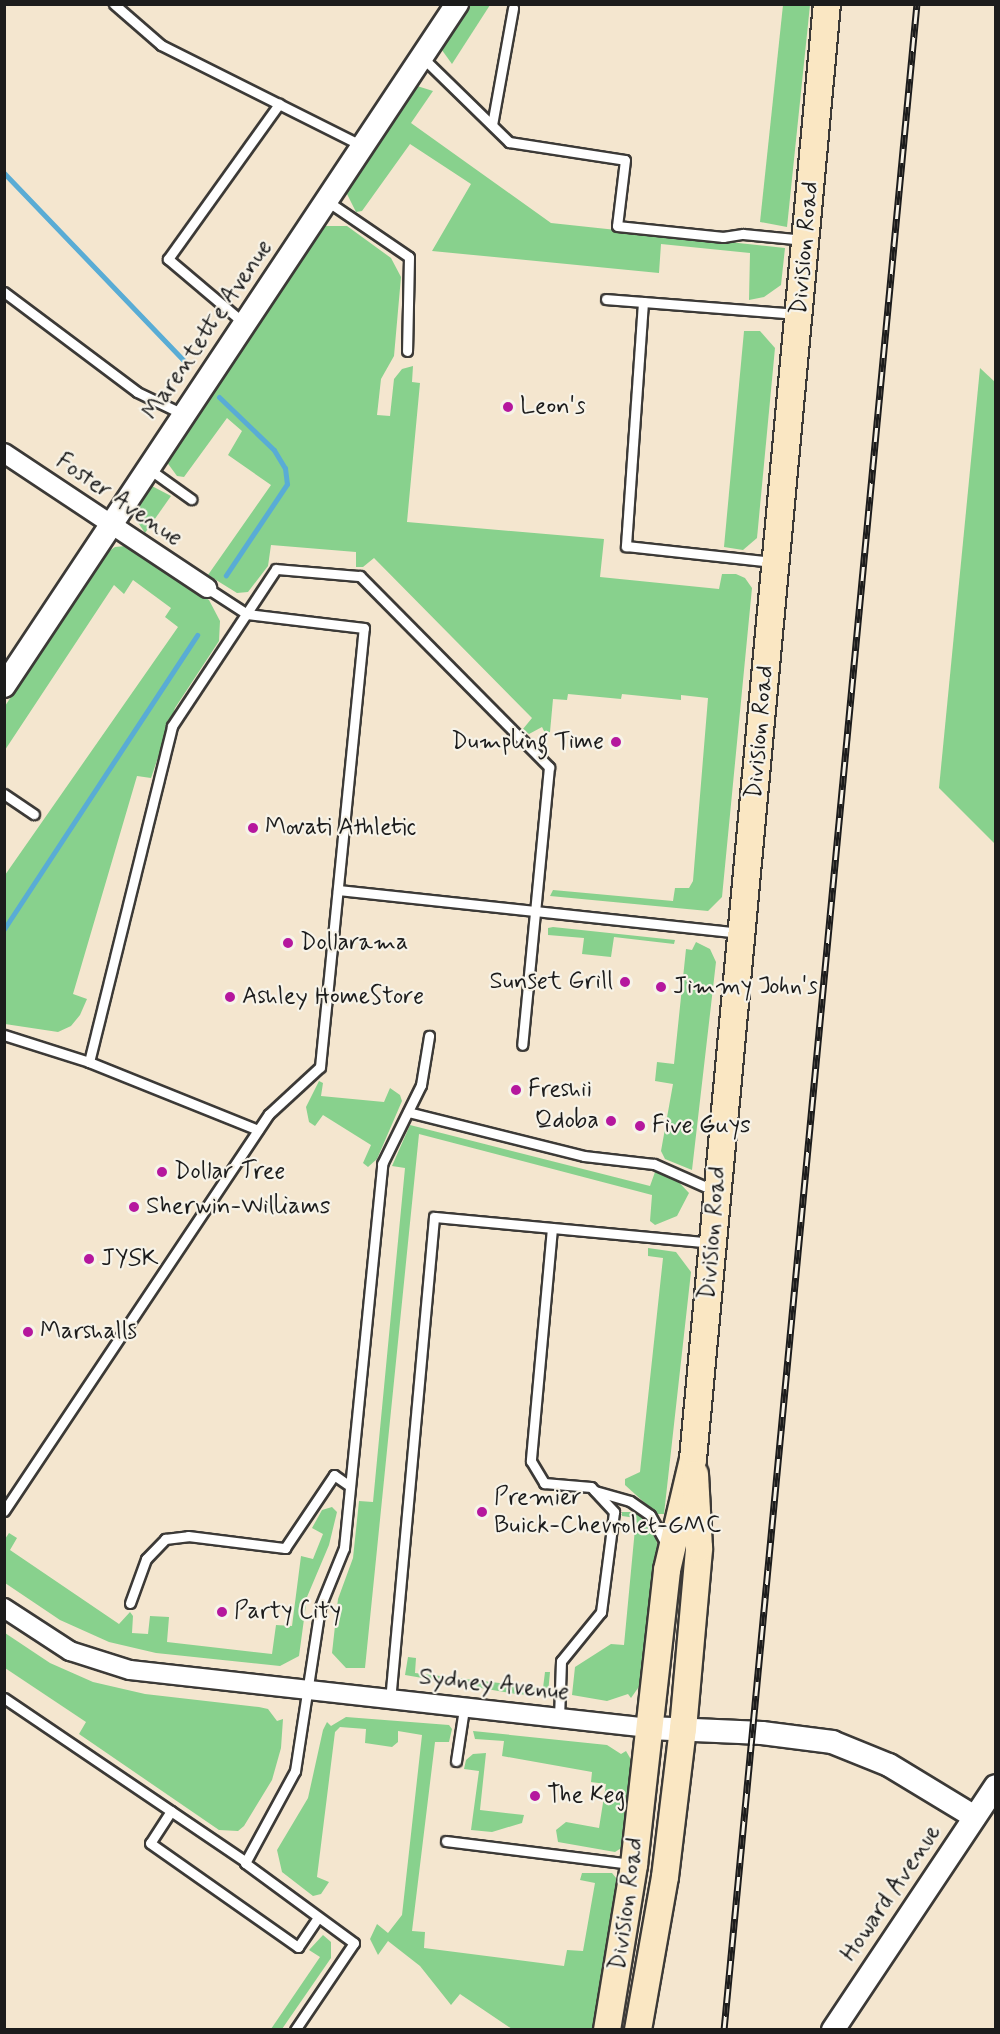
<!DOCTYPE html>
<style>
body{margin:0}
#map{position:relative;width:1000px;height:2034px;overflow:hidden;background:#f4e6cf;font-family:Mynerve,sans-serif}
div>[style]{position:absolute}
[style*='--x']{left:calc(var(--x)*1px);top:calc(var(--y)*1px);width:calc(var(--w)*1px);rotate:calc(var(--a)*1deg)}
.green>*{inset:0;background:#88d18d}
.stream>*{height:5px;margin:-2.5px;padding:0 2.5px;transform-origin:2.5px;border-radius:2.5px;background:#59acd5}
.roads{filter:drop-shadow(2px 0 #3c3a37) drop-shadow(-2px 0 #3c3a37) drop-shadow(0 2px #3c3a37) drop-shadow(0 -2px #3c3a37)}
.service>*{height:9px;margin:-4.5px;padding:0 4.5px;transform-origin:4.5px;border-radius:4.5px;background:#fff}
.minor>*{height:18px;margin:-9px;padding:0 9px;transform-origin:9px;border-radius:9px;background:#fff}
.tertiary>*{height:22px;margin:-11px;padding:0 11px;transform-origin:11px;border-radius:11px;background:#fff}
.secondary>*{height:26px;margin:-13px;padding:0 13px;transform-origin:13px;border-radius:13px;background:#fae7c3}
.rail>*{height:7px;margin-top:-3.5px;transform-origin:0;background:repeating-linear-gradient(90deg,#f7f3e8 0 14px,#1c1c1c 0 28px);box-sizing:border-box;border-block:2px solid #1c1c1c}
.dots>*{width:16px;height:16px;translate:-50% -50%;box-sizing:border-box;border:3px solid #f7f3e8;border-radius:50%}
span{translate:-50% -50%;white-space:nowrap;text-align:center;line-height:1.15;-webkit-text-stroke:4.5px #f7f3e8;paint-order:stroke}
.street-label{font-size:24px;color:#1c1c1c}
.poi-label{font-size:24px;color:#1c1c1c}
.left{translate:0 -50%;text-align:left}
.right{translate:-100% -50%;text-align:right}
.frame{position:absolute;inset:0;border:6px solid #1c1c1c;pointer-events:none}
</style>
<div id="map">
<div class="green">
<div style="clip-path:polygon(467px 5px,490px 5px,452px 64px,439px 46px)"></div>
<div style="clip-path:polygon(783px 5px,810px 5px,787px 227px,760px 222px)"></div>
<div style="clip-path:polygon(414px 85px,433px 91px,411px 123px,551px 223px,785px 248px,781px 285px,764px 297px,749px 300px,750px 253px,661px 244px,659px 273px,432px 251px,471px 184px,410px 144px,362px 211px,356px 212px,345px 190px)"></div>
<div style="clip-path:polygon(321px 226px,347px 226px,391px 258px,401px 277px,394px 356px,381px 379px,377px 415px,390px 416px,394px 379px,402px 369px,413px 366px,412px 382px,420px 383px,407px 522px,604px 539px,600px 577px,719px 589px,722px 574px,736px 574px,745px 578px,752px 588px,722px 897px,708px 911px,550px 896px,553px 890px,673px 901px,675px 888px,689px 888px,693px 881px,708px 698px,681px 695px,681px 700px,622px 694px,621px 699px,568px 694px,567px 700px,553px 699px,550px 732px,545px 733px,542px 727px,529px 734px,523px 729px,532px 718px,374px 558px,363px 567px,356px 567px,356px 552px,271px 545px,268px 566px,248px 592px,237px 593px,208px 575px,271px 485px,228px 455px,242px 431px,227px 418px,184px 477px,177px 476px,166px 461px)"></div>
<div style="clip-path:polygon(744px 331px,760px 331px,775px 348px,757px 538px,743px 550px,724px 547px)"></div>
<div style="clip-path:polygon(980px 368px,996px 383px,995px 844px,939px 788px)"></div>
<div style="clip-path:polygon(150px 485px,171px 496px,145px 533px,135px 518px,136px 507px)"></div>
<div style="clip-path:polygon(126px 546px,209px 600px,220px 621px,219px 641px,175px 708px,151px 778px,137px 776px,73px 994px,87px 999px,80px 1015px,71px 1026px,58px 1032px,5px 1024px,5px 875px,178px 627px,165px 617px,171px 608px,133px 580px,124px 594px,114px 585px,5px 750px,5px 706px,105px 554px,115px 547px)"></div>
<div style="clip-path:polygon(553px 927px,675px 940px,674px 944px,614px 937px,611px 957px,582px 954px,584px 938px,548px 935px,548px 928px)"></div>
<div style="clip-path:polygon(696px 942px,710px 949px,716px 962px,692px 1170px,665px 1159px,661px 1151px,673px 1084px,655px 1081px,657px 1062px,674px 1064px,686px 949px,692px 950px)"></div>
<div style="clip-path:polygon(319px 1081px,323px 1083px,321px 1096px,384px 1102px,390px 1088px,400px 1095px,402px 1101px,377px 1159px,368px 1167px,363px 1163px,371px 1145px,323px 1115px,315px 1126px,309px 1122px,306px 1107px)"></div>
<div style="clip-path:polygon(410px 1125px,650px 1186px,655px 1172px,673px 1176px,689px 1193px,677px 1216px,655px 1225px,650px 1221px,652px 1195px,419px 1134px,365px 1668px,346px 1668px,332px 1653px,338px 1599px,353px 1558px,359px 1501px,373px 1502px,405px 1168px,392px 1166px)"></div>
<div style="clip-path:polygon(648px 1248px,676px 1252px,691px 1272px,664px 1514px,657px 1514px,625px 1485px,625px 1479px,640px 1472px,663px 1258px,648px 1256px)"></div>
<div style="clip-path:polygon(332px 1507px,337px 1512px,329px 1545px,307px 1597px,299px 1656px,280px 1666px,156px 1653px,109px 1642px,60px 1620px,5px 1583px,5px 1539px,9px 1533px,17px 1538px,10px 1550px,119px 1624px,130px 1612px,133px 1616px,132px 1633px,148px 1634px,150px 1616px,169px 1617px,167px 1642px,272px 1654px,276px 1625px,292px 1626px,301px 1556px,313px 1559px,323px 1534px,312px 1528px,322px 1510px)"></div>
<div style="clip-path:polygon(622px 1512px,638px 1512px,655px 1532px,659px 1555px,645px 1678px,631px 1698px,628px 1694px,607px 1701px,572px 1695px,575px 1667px,611px 1644px,624px 1645px,636px 1518px,622px 1516px)"></div>
<div style="clip-path:polygon(5px 1633px,50px 1663px,93px 1682px,145px 1694px,259px 1707px,268px 1709px,277px 1721px,283px 1719px,281px 1748px,272px 1780px,244px 1826px,238px 1831px,219px 1830px,79px 1734px,86px 1722px,5px 1668px)"></div>
<div style="clip-path:polygon(408px 1657px,416px 1658px,415px 1673px,543px 1688px,545px 1672px,550px 1672px,548px 1693px,546px 1696px,516px 1694px,405px 1675px)"></div>
<div style="clip-path:polygon(346px 1717px,449px 1725px,452px 1729px,449px 1742px,435px 1742px,412px 1931px,425px 1932px,424px 1948px,564px 1966px,567px 1950px,583px 1951px,595px 1883px,580px 1880px,582px 1873px,612px 1873px,621px 1884px,597px 2029px,512px 2029px,460px 1994px,451px 2005px,420px 1966px,388px 1941px,378px 1955px,370px 1939px,377px 1924px,388px 1933px,402px 1915px,422px 1735px,398px 1731px,398px 1742px,392px 1747px,365px 1743px,366px 1729px,340px 1727px,335px 1732px,317px 1877px,329px 1882px,321px 1894px,313px 1896px,282px 1872px,277px 1850px,308px 1798px,323px 1730px,327px 1722px,331px 1726px)"></div>
<div style="clip-path:polygon(473px 1731px,607px 1745px,621px 1754px,626px 1751px,633px 1763px,626px 1845px,615px 1852px,558px 1842px,556px 1830px,566px 1822px,599px 1828px,606px 1784px,591px 1782px,592px 1772px,502px 1756px,504px 1741px,475px 1739px)"></div>
<div style="clip-path:polygon(486px 1753px,480px 1810px,524px 1815px,522px 1823px,492px 1832px,471px 1830px,479px 1771px,464px 1769px,466px 1760px,473px 1754px)"></div>
<div style="clip-path:polygon(323px 1935px,331px 1942px,331px 1958px,282px 2029px,271px 2029px,320px 1957px,309px 1950px)"></div>
</div>
<div class="stream">
<div style="--x:4;--y:173;--w:260;--a:46.2"></div>
<div style="--x:219;--y:397;--w:76;--a:43.9"></div>
<div style="--x:274;--y:450;--w:21;--a:59"></div>
<div style="--x:285;--y:468;--w:16;--a:83"></div>
<div style="--x:287;--y:484;--w:110;--a:123.8"></div>
<div style="--x:4;--y:929;--w:352;--a:-56.7"></div>
</div>
<div class="roads">
<div class="service">
<div style="--x:114;--y:4;--w:62;--a:41.1"></div>
<div style="--x:161;--y:45;--w:226;--a:26.6"></div>
<div style="--x:422;--y:57;--w:122;--a:44.3"></div>
<div style="--x:509;--y:142;--w:117;--a:8.8"></div>
<div style="--x:625;--y:160;--w:66;--a:96.9"></div>
<div style="--x:617;--y:226;--w:107;--a:5.9"></div>
<div style="--x:723;--y:237;--w:20;--a:-9"></div>
<div style="--x:743;--y:234;--w:62;--a:5.5"></div>
<div style="--x:492;--y:125;--w:119;--a:-79.8"></div>
<div style="--x:327;--y:201;--w:99;--a:34.3"></div>
<div style="--x:409;--y:257;--w:94;--a:91.2"></div>
<div style="--x:4;--y:292;--w:166;--a:36.9"></div>
<div style="--x:137;--y:392;--w:53;--a:25.6"></div>
<div style="--x:606;--y:299;--w:191;--a:4.5"></div>
<div style="--x:643;--y:302;--w:245;--a:94"></div>
<div style="--x:626;--y:546;--w:148;--a:6.2"></div>
<div style="--x:245;--y:324;--w:101;--a:-139.8"></div>
<div style="--x:168;--y:259;--w:191;--a:-54.4"></div>
<div style="--x:149;--y:469;--w:52;--a:35.5"></div>
<div style="--x:4;--y:794;--w:36;--a:34"></div>
<div style="--x:338;--y:890;--w:403;--a:6.1"></div>
<div style="--x:4;--y:1035;--w:89;--a:17.6"></div>
<div style="--x:89;--y:1062;--w:346;--a:-76.1"></div>
<div style="--x:172;--y:726;--w:188;--a:-56.5"></div>
<div style="--x:276;--y:569;--w:84;--a:4.8"></div>
<div style="--x:360;--y:576;--w:269;--a:45.3"></div>
<div style="--x:549;--y:767;--w:279;--a:95.5"></div>
<div style="--x:89;--y:1062;--w:182;--a:21.9"></div>
<div style="--x:408;--y:1112;--w:181;--a:14"></div>
<div style="--x:584;--y:1156;--w:70;--a:6.5"></div>
<div style="--x:654;--y:1164;--w:67;--a:23.9"></div>
<div style="--x:552;--y:1228;--w:234;--a:95.2"></div>
<div style="--x:531;--y:1461;--w:26;--a:59"></div>
<div style="--x:544;--y:1483;--w:47;--a:4.9"></div>
<div style="--x:591;--y:1487;--w:34;--a:47"></div>
<div style="--x:614;--y:1512;--w:101;--a:97.4"></div>
<div style="--x:601;--y:1612;--w:63;--a:129.2"></div>
<div style="--x:561;--y:1661;--w:58;--a:92"></div>
<div style="--x:595;--y:1491;--w:36;--a:16"></div>
<div style="--x:630;--y:1501;--w:24;--a:35"></div>
<div style="--x:650;--y:1515;--w:35;--a:61"></div>
<div style="--x:4;--y:1511;--w:477;--a:-56.3"></div>
<div style="--x:269;--y:1114;--w:69;--a:-42.7"></div>
<div style="--x:320;--y:1067;--w:441;--a:-84.3"></div>
<div style="--x:364;--y:628;--w:118;--a:-173.2"></div>
<div style="--x:247;--y:614;--w:48;--a:-147"></div>
<div style="--x:130;--y:1603;--w:47;--a:-70"></div>
<div style="--x:146;--y:1559;--w:28;--a:-46"></div>
<div style="--x:165;--y:1539;--w:23;--a:-7"></div>
<div style="--x:188;--y:1536;--w:98;--a:7.1"></div>
<div style="--x:285;--y:1548;--w:88;--a:-56.1"></div>
<div style="--x:334;--y:1475;--w:19;--a:35"></div>
<div style="--x:4;--y:1698;--w:292;--a:34.1"></div>
<div style="--x:390;--y:1701;--w:486;--a:-84.8"></div>
<div style="--x:434;--y:1217;--w:279;--a:5.3"></div>
<div style="--x:456;--y:1761;--w:53;--a:-81.3"></div>
<div style="--x:171;--y:1811;--w:38;--a:123"></div>
<div style="--x:150;--y:1843;--w:181;--a:35.1"></div>
<div style="--x:298;--y:1947;--w:36;--a:-56"></div>
<div style="--x:446;--y:1841;--w:186;--a:7.1"></div>
<div style="--x:295;--y:2030;--w:105;--a:-55.9"></div>
<div style="--x:354;--y:1943;--w:135;--a:-143.7"></div>
<div style="--x:245;--y:1863;--w:105;--a:-61.5"></div>
<div style="--x:295;--y:1771;--w:166;--a:-81.3"></div>
<div style="--x:320;--y:1607;--w:64;--a:-67.9"></div>
<div style="--x:344;--y:1548;--w:386;--a:-84.3"></div>
<div style="--x:382;--y:1164;--w:88;--a:-63.7"></div>
<div style="--x:421;--y:1085;--w:50;--a:-80.7"></div>
</div>
<div class="minor">
<div style="--x:4;--y:453;--w:244;--a:33.6"></div>
<div style="--x:4;--y:1608;--w:79;--a:33.1"></div>
<div style="--x:70;--y:1651;--w:63;--a:17.6"></div>
<div style="--x:130;--y:1670;--w:522;--a:6.38"></div>
</div>
<div class="tertiary">
<div style="--x:4;--y:686;--w:819;--a:-56.41"></div>
<div style="--x:649;--y:1728;--w:113;--a:2.5"></div>
<div style="--x:762;--y:1733;--w:71;--a:7.3"></div>
<div style="--x:832;--y:1742;--w:61;--a:22"></div>
<div style="--x:889;--y:1765;--w:100;--a:31.2"></div>
<div style="--x:833;--y:2030;--w:293;--a:-56.3"></div>
</div>
<div class="secondary">
<div style="--x:607;--y:2030;--w:167;--a:-80.7"></div>
<div style="--x:634;--y:1865;--w:297;--a:-83.6"></div>
<div style="--x:667;--y:1570;--w:114;--a:-76.8"></div>
<div style="--x:693;--y:1459;--w:1461;--a:-84.74"></div>
<div style="--x:638;--y:2030;--w:155;--a:-80"></div>
<div style="--x:665;--y:1877;--w:149;--a:-83.1"></div>
<div style="--x:683;--y:1729;--w:182;--a:-84.9"></div>
<div style="--x:699;--y:1548;--w:74;--a:-93.1"></div>
</div>
</div>
<div class="rail">
<div style="--x:724;--y:2030;--w:2035;--a:-84.56"></div>
</div>
<div class="dots">
<div style="left:508px;top:407px;background:#b5179e"></div>
<div style="left:616px;top:742px;background:#b5179e"></div>
<div style="left:253px;top:828px;background:#b5179e"></div>
<div style="left:288px;top:943px;background:#b5179e"></div>
<div style="left:625px;top:982px;background:#b5179e"></div>
<div style="left:661px;top:987px;background:#b5179e"></div>
<div style="left:230px;top:997px;background:#b5179e"></div>
<div style="left:516px;top:1090px;background:#b5179e"></div>
<div style="left:611px;top:1121px;background:#b5179e"></div>
<div style="left:640px;top:1126px;background:#b5179e"></div>
<div style="left:162px;top:1172px;background:#b5179e"></div>
<div style="left:134px;top:1207px;background:#b5179e"></div>
<div style="left:89px;top:1259px;background:#b5179e"></div>
<div style="left:28px;top:1332px;background:#b5179e"></div>
<div style="left:482px;top:1512px;background:#b5179e"></div>
<div style="left:222px;top:1612px;background:#b5179e"></div>
<div style="left:535px;top:1796px;background:#b5179e"></div>
</div>
<div class="street-label">
<span style="left:805px;top:248px;rotate:-85deg">Division Road</span>
<span style="left:208px;top:330px;rotate:-56deg">Marentette Avenue</span>
<span style="left:119px;top:500px;rotate:34deg">Foster Avenue</span>
<span style="left:760px;top:732px;rotate:-85deg">Division Road</span>
<span style="left:713px;top:1233px;rotate:-85deg">Division Road</span>
<span style="left:494px;top:1685px;rotate:6deg">Sydney Avenue</span>
<span style="left:891px;top:1893px;rotate:-56deg">Howard Avenue</span>
<span style="left:627px;top:1904px;rotate:-82deg">Division Road</span>
</div>
<div class="poi-label">
<span class="left" style="left:520px;top:407px">Leon's</span>
<span class="right" style="left:604px;top:742px">Dumpling Time</span>
<span class="left" style="left:265px;top:828px">Movati Athletic</span>
<span class="left" style="left:300px;top:943px">Dollarama</span>
<span class="right" style="left:613px;top:982px">Sunset Grill</span>
<span class="left" style="left:673px;top:987px">Jimmy John's</span>
<span class="left" style="left:242px;top:997px">Ashley HomeStore</span>
<span class="left" style="left:528px;top:1090px">Freshii</span>
<span class="right" style="left:599px;top:1121px">Qdoba</span>
<span class="left" style="left:652px;top:1126px">Five Guys</span>
<span class="left" style="left:174px;top:1172px">Dollar Tree</span>
<span class="left" style="left:146px;top:1207px">Sherwin-Williams</span>
<span class="left" style="left:101px;top:1259px">JYSK</span>
<span class="left" style="left:40px;top:1332px">Marshalls</span>
<span class="left" style="left:494px;top:1512px">Premier<br>Buick-Chevrolet-GMC</span>
<span class="left" style="left:234px;top:1612px">Party City</span>
<span class="left" style="left:547px;top:1796px">The Keg</span>
</div>
<div class="frame"></div>
</div>
